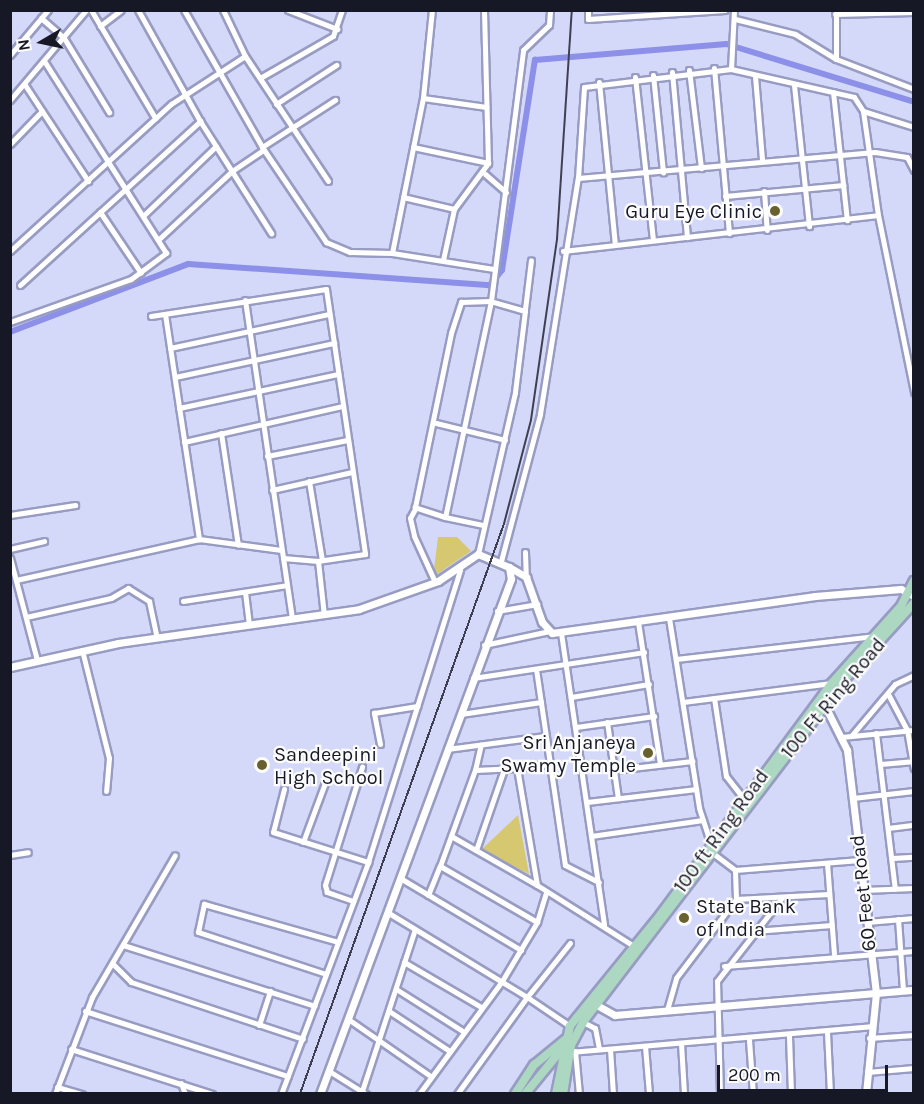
<!DOCTYPE html>
<style>
body{margin:0}
#map{position:relative;width:924px;height:1104px;overflow:hidden;background:#d5d9f9;font-family:Karla,sans-serif}
div>[style]{position:absolute}
[style*='--x']{left:calc(var(--x)*1px);top:calc(var(--y)*1px);width:calc(var(--w)*1px);rotate:calc(var(--a)*1deg)}
.green>*{inset:0;background:#d6c870}
.canal>*{height:6px;margin:-3px;padding:0 3px;transform-origin:3px;border-radius:3px;background:#8c90e9}
.roads{filter:drop-shadow(2px 0 #989cc2) drop-shadow(-2px 0 #989cc2) drop-shadow(0 2px #989cc2) drop-shadow(0 -2px #989cc2)}
.street>*{height:5px;margin:-2.5px;padding:0 2.5px;transform-origin:2.5px;border-radius:2.5px;background:#fff}
.secondary>*{height:7px;margin:-3.5px;padding:0 3.5px;transform-origin:3.5px;border-radius:3.5px;background:#fff}
.primary>*{height:8px;margin:-4px;padding:0 4px;transform-origin:4px;border-radius:4px;background:#acd7c1}
.rail>*{height:1.5px;margin:-0.75px;padding:0 0.75px;transform-origin:0.75px;border-radius:0.75px;background:#3e4052}
.dots>*{width:16px;height:16px;translate:-50% -50%;box-sizing:border-box;border:3px solid #fcfcfc;border-radius:50%}
span{translate:-50% -50%;white-space:nowrap;text-align:center;line-height:1.15;-webkit-text-stroke:4.5px #fcfcfc;paint-order:stroke}
.poi-label{font-size:20px;color:#171826}
.right{translate:-100% -50%;text-align:right}
.left{translate:0 -50%;text-align:left}
.street-label{font-size:20px;color:#171826}
.frame{position:absolute;inset:0;border:12px solid #171826;pointer-events:none}
.north{position:absolute;left:12px;top:12px;width:60px;height:60px;-webkit-text-stroke:4px #fcfcfc;paint-order:stroke;rotate:261deg;font-size:16px;font-weight:700;line-height:24px;text-align:center;color:#171826}
.north::after{content:'';display:block;margin:auto;width:21px;height:27px;background:#171826;clip-path:polygon(50% 0,100% 100%,50% 72%,0 100%)}
.scale{position:absolute;left:717px;top:1065px;width:171px;height:27px;box-sizing:border-box;border:3px solid #171826;border-top:0;padding-left:8px;font-size:18px;line-height:21px;white-space:nowrap;color:#171826;-webkit-text-stroke:4px #fcfcfc;paint-order:stroke}
</style>
<div id="map">
<div class="green">
<div style="clip-path:polygon(438px 537px,457px 537px,471px 551px,433px 577px)"></div>
<div style="clip-path:polygon(518px 815px,529px 874px,481px 850px)"></div>
</div>
<div class="canal">
<div style="--x:10;--y:332;--w:191;--a:-20.9"></div>
<div style="--x:188;--y:264;--w:303;--a:4"></div>
<div style="--x:490;--y:285;--w:19;--a:-51"></div>
<div style="--x:502;--y:270;--w:213;--a:-81.1"></div>
<div style="--x:535;--y:60;--w:192;--a:-4.8"></div>
<div style="--x:726;--y:44;--w:197;--a:17.1"></div>
</div>
<div class="roads">
<div class="street">
<div style="--x:91;--y:10;--w:126;--a:59.3"></div>
<div style="--x:184;--y:10;--w:158;--a:60.3"></div>
<div style="--x:262;--y:147;--w:115;--a:56"></div>
<div style="--x:326;--y:242;--w:26;--a:23"></div>
<div style="--x:350;--y:252;--w:42;--a:1.4"></div>
<div style="--x:392;--y:253;--w:103;--a:8.9"></div>
<div style="--x:223;--y:10;--w:51;--a:64.4"></div>
<div style="--x:245;--y:56;--w:150;--a:56.4"></div>
<div style="--x:288;--y:10;--w:53;--a:21.2"></div>
<div style="--x:588;--y:10;--w:9;--a:90"></div>
<div style="--x:588;--y:19;--w:137;--a:-3.8"></div>
<div style="--x:836;--y:10;--w:49;--a:90"></div>
<div style="--x:836;--y:59;--w:84;--a:21"></div>
<div style="--x:835;--y:14;--w:79;--a:-1.5"></div>
<div style="--x:41;--y:18;--w:30;--a:41"></div>
<div style="--x:64;--y:38;--w:87;--a:58.7"></div>
<div style="--x:735;--y:19;--w:62;--a:14"></div>
<div style="--x:795;--y:34;--w:48;--a:31.4"></div>
<div style="--x:100;--y:26;--w:26;--a:-37"></div>
<div style="--x:10;--y:55;--w:59;--a:-49.8"></div>
<div style="--x:714;--y:68;--w:166;--a:84.8"></div>
<div style="--x:731;--y:69;--w:59;--a:-87.1"></div>
<div style="--x:689;--y:70;--w:99;--a:83"></div>
<div style="--x:672;--y:72;--w:166;--a:84.8"></div>
<div style="--x:653;--y:75;--w:98;--a:84.1"></div>
<div style="--x:755;--y:76;--w:84;--a:85.2"></div>
<div style="--x:635;--y:77;--w:163;--a:83.7"></div>
<div style="--x:260;--y:78;--w:84;--a:-29.9"></div>
<div style="--x:333;--y:36;--w:28;--a:-71"></div>
<div style="--x:599;--y:82;--w:163;--a:84.4"></div>
<div style="--x:25;--y:85;--w:115;--a:56.7"></div>
<div style="--x:794;--y:85;--w:142;--a:83.9"></div>
<div style="--x:833;--y:92;--w:129;--a:83.8"></div>
<div style="--x:423;--y:98;--w:64;--a:8.1"></div>
<div style="--x:10;--y:100;--w:118;--a:-49.8"></div>
<div style="--x:276;--y:104;--w:72;--a:-33"></div>
<div style="--x:200;--y:121;--w:133;--a:57.6"></div>
<div style="--x:10;--y:144;--w:46;--a:-45.9"></div>
<div style="--x:262;--y:147;--w:87;--a:-32.8"></div>
<div style="--x:413;--y:147;--w:77;--a:12"></div>
<div style="--x:485;--y:174;--w:28;--a:41"></div>
<div style="--x:578;--y:178;--w:298;--a:-5"></div>
<div style="--x:875;--y:152;--w:32;--a:9"></div>
<div style="--x:907;--y:157;--w:15;--a:62"></div>
<div style="--x:764;--y:191;--w:39;--a:86"></div>
<div style="--x:725;--y:196;--w:119;--a:-5.3"></div>
<div style="--x:403;--y:197;--w:52;--a:13.2"></div>
<div style="--x:100;--y:212;--w:73;--a:56.1"></div>
<div style="--x:878;--y:215;--w:105;--a:-98.2"></div>
<div style="--x:863;--y:111;--w:53;--a:17.4"></div>
<div style="--x:143;--y:216;--w:101;--a:-43.8"></div>
<div style="--x:159;--y:239;--w:100;--a:-43"></div>
<div style="--x:232;--y:171;--w:37;--a:-34"></div>
<div style="--x:10;--y:251;--w:218;--a:-42.4"></div>
<div style="--x:171;--y:104;--w:88;--a:-33"></div>
<div style="--x:563;--y:251;--w:317;--a:-6.5"></div>
<div style="--x:878;--y:215;--w:181;--a:78.5"></div>
<div style="--x:392;--y:253;--w:158;--a:-78.7"></div>
<div style="--x:423;--y:98;--w:88;--a:-84.2"></div>
<div style="--x:443;--y:260;--w:52;--a:-77.8"></div>
<div style="--x:454;--y:209;--w:57;--a:-53.5"></div>
<div style="--x:488;--y:163;--w:153;--a:-91.5"></div>
<div style="--x:20;--y:285;--w:244;--a:-42.3"></div>
<div style="--x:200;--y:121;--w:127;--a:-119.2"></div>
<div style="--x:245;--y:300;--w:322;--a:81.6"></div>
<div style="--x:525;--y:309;--w:49;--a:-83"></div>
<div style="--x:165;--y:314;--w:228;--a:81.4"></div>
<div style="--x:199;--y:539;--w:83;--a:7.6"></div>
<div style="--x:151;--y:316;--w:177;--a:-8.8"></div>
<div style="--x:326;--y:289;--w:268;--a:81.6"></div>
<div style="--x:365;--y:554;--w:48;--a:171.5"></div>
<div style="--x:318;--y:561;--w:35;--a:-175"></div>
<div style="--x:10;--y:322;--w:128;--a:-19.6"></div>
<div style="--x:131;--y:279;--w:44;--a:-36.6"></div>
<div style="--x:166;--y:253;--w:227;--a:-122.4"></div>
<div style="--x:170;--y:348;--w:163;--a:-12.1"></div>
<div style="--x:175;--y:377;--w:163;--a:-12.1"></div>
<div style="--x:179;--y:408;--w:163;--a:-12.1"></div>
<div style="--x:436;--y:423;--w:71;--a:13.8"></div>
<div style="--x:221;--y:433;--w:113;--a:81.4"></div>
<div style="--x:184;--y:442;--w:163;--a:-12.8"></div>
<div style="--x:267;--y:456;--w:82;--a:-11.3"></div>
<div style="--x:309;--y:481;--w:80;--a:80.7"></div>
<div style="--x:272;--y:490;--w:82;--a:-12.7"></div>
<div style="--x:415;--y:509;--w:10;--a:119"></div>
<div style="--x:410;--y:518;--w:18;--a:77"></div>
<div style="--x:414;--y:536;--w:51;--a:65.5"></div>
<div style="--x:10;--y:515;--w:66;--a:-8.7"></div>
<div style="--x:445;--y:517;--w:32;--a:-162"></div>
<div style="--x:415;--y:507;--w:178;--a:-78.3"></div>
<div style="--x:451;--y:333;--w:33;--a:-72"></div>
<div style="--x:461;--y:302;--w:30;--a:-2"></div>
<div style="--x:491;--y:301;--w:221;--a:102"></div>
<div style="--x:445;--y:517;--w:38;--a:12"></div>
<div style="--x:10;--y:549;--w:35;--a:-13"></div>
<div style="--x:525;--y:552;--w:25;--a:88"></div>
<div style="--x:478;--y:554;--w:166;--a:-77.1"></div>
<div style="--x:515;--y:392;--w:82;--a:-83"></div>
<div style="--x:525;--y:311;--w:35;--a:-164"></div>
<div style="--x:491;--y:301;--w:253;--a:-82.7"></div>
<div style="--x:523;--y:50;--w:36;--a:-44"></div>
<div style="--x:549;--y:25;--w:15;--a:-86"></div>
<div style="--x:10;--y:558;--w:106;--a:75.2"></div>
<div style="--x:318;--y:561;--w:54;--a:83.7"></div>
<div style="--x:501;--y:561;--w:152;--a:-75.1"></div>
<div style="--x:540;--y:414;--w:239;--a:-80.9"></div>
<div style="--x:578;--y:178;--w:91;--a:-86.2"></div>
<div style="--x:584;--y:87;--w:148;--a:-7"></div>
<div style="--x:731;--y:69;--w:126;--a:12.8"></div>
<div style="--x:854;--y:97;--w:17;--a:57"></div>
<div style="--x:16;--y:580;--w:188;--a:-12.6"></div>
<div style="--x:245;--y:592;--w:32;--a:83"></div>
<div style="--x:183;--y:601;--w:105;--a:-8.7"></div>
<div style="--x:497;--y:611;--w:41;--a:-9.9"></div>
<div style="--x:26;--y:617;--w:87;--a:-12.6"></div>
<div style="--x:111;--y:598;--w:20;--a:-30"></div>
<div style="--x:128;--y:588;--w:25;--a:32"></div>
<div style="--x:149;--y:601;--w:38;--a:78"></div>
<div style="--x:669;--y:618;--w:192;--a:81"></div>
<div style="--x:699;--y:808;--w:48;--a:71.9"></div>
<div style="--x:714;--y:854;--w:26;--a:37"></div>
<div style="--x:735;--y:870;--w:125;--a:-4.6"></div>
<div style="--x:638;--y:622;--w:144;--a:81.2"></div>
<div style="--x:561;--y:633;--w:295;--a:81.6"></div>
<div style="--x:484;--y:645;--w:67;--a:-12"></div>
<div style="--x:82;--y:650;--w:111;--a:76"></div>
<div style="--x:109;--y:758;--w:33;--a:95"></div>
<div style="--x:676;--y:659;--w:199;--a:-6.6"></div>
<div style="--x:536;--y:669;--w:198;--a:81.6"></div>
<div style="--x:565;--y:865;--w:38;--a:27"></div>
<div style="--x:473;--y:678;--w:173;--a:-8.6"></div>
<div style="--x:888;--y:694;--w:41;--a:62.2"></div>
<div style="--x:907;--y:730;--w:39;--a:80"></div>
<div style="--x:571;--y:697;--w:79;--a:-9.5"></div>
<div style="--x:714;--y:698;--w:79;--a:81.3"></div>
<div style="--x:726;--y:776;--w:29;--a:52"></div>
<div style="--x:683;--y:702;--w:150;--a:-7.3"></div>
<div style="--x:461;--y:714;--w:81;--a:-8.5"></div>
<div style="--x:607;--y:722;--w:77;--a:81.8"></div>
<div style="--x:576;--y:727;--w:79;--a:-8"></div>
<div style="--x:876;--y:733;--w:157;--a:83.1"></div>
<div style="--x:851;--y:736;--w:68;--a:-49.8"></div>
<div style="--x:895;--y:684;--w:21;--a:-25"></div>
<div style="--x:841;--y:737;--w:73;--a:-5.5"></div>
<div style="--x:380;--y:744;--w:32;--a:-101"></div>
<div style="--x:374;--y:713;--w:44;--a:-9.2"></div>
<div style="--x:447;--y:749;--w:99;--a:-7.6"></div>
<div style="--x:880;--y:764;--w:32;--a:-5"></div>
<div style="--x:517;--y:768;--w:33;--a:-7"></div>
<div style="--x:475;--y:770;--w:26;--a:-77"></div>
<div style="--x:614;--y:770;--w:79;--a:-6.6"></div>
<div style="--x:284;--y:789;--w:44;--a:104.3"></div>
<div style="--x:273;--y:832;--w:100;--a:17.5"></div>
<div style="--x:853;--y:798;--w:61;--a:-6.5"></div>
<div style="--x:587;--y:802;--w:110;--a:-6.8"></div>
<div style="--x:888;--y:828;--w:26;--a:-7"></div>
<div style="--x:451;--y:836;--w:99;--a:29.7"></div>
<div style="--x:591;--y:836;--w:113;--a:-8.1"></div>
<div style="--x:303;--y:842;--w:66;--a:-69.6"></div>
<div style="--x:476;--y:850;--w:86;--a:-70.9"></div>
<div style="--x:10;--y:855;--w:18;--a:-9"></div>
<div style="--x:892;--y:858;--w:22;--a:-3"></div>
<div style="--x:827;--y:863;--w:91;--a:85.6"></div>
<div style="--x:400;--y:878;--w:141;--a:30.8"></div>
<div style="--x:863;--y:890;--w:51;--a:-2.2"></div>
<div style="--x:428;--y:895;--w:31;--a:-68"></div>
<div style="--x:736;--y:899;--w:93;--a:-3.1"></div>
<div style="--x:353;--y:901;--w:28;--a:-161"></div>
<div style="--x:327;--y:892;--w:7;--a:-106"></div>
<div style="--x:325;--y:885;--w:124;--a:-72.6"></div>
<div style="--x:387;--y:912;--w:164;--a:31.3"></div>
<div style="--x:527;--y:997;--w:120;--a:125.8"></div>
<div style="--x:898;--y:919;--w:72;--a:86"></div>
<div style="--x:537;--y:922;--w:31;--a:-73"></div>
<div style="--x:867;--y:922;--w:47;--a:-4.9"></div>
<div style="--x:754;--y:931;--w:78;--a:-4.4"></div>
<div style="--x:570;--y:943;--w:69;--a:128.5"></div>
<div style="--x:527;--y:997;--w:52;--a:34"></div>
<div style="--x:123;--y:945;--w:201;--a:17.6"></div>
<div style="--x:404;--y:962;--w:89;--a:30.3"></div>
<div style="--x:112;--y:963;--w:27;--a:45"></div>
<div style="--x:131;--y:982;--w:181;--a:18.3"></div>
<div style="--x:724;--y:966;--w:191;--a:-4.5"></div>
<div style="--x:326;--y:974;--w:135;--a:-161.8"></div>
<div style="--x:198;--y:932;--w:29;--a:-78"></div>
<div style="--x:204;--y:904;--w:139;--a:15.8"></div>
<div style="--x:396;--y:989;--w:77;--a:32.2"></div>
<div style="--x:667;--y:1010;--w:33;--a:-74"></div>
<div style="--x:676;--y:978;--w:99;--a:-52.8"></div>
<div style="--x:736;--y:899;--w:29;--a:-92"></div>
<div style="--x:85;--y:1011;--w:213;--a:17.8"></div>
<div style="--x:389;--y:1011;--w:71;--a:33.5"></div>
<div style="--x:348;--y:1019;--w:98;--a:34.7"></div>
<div style="--x:583;--y:1022;--w:13;--a:27"></div>
<div style="--x:595;--y:1028;--w:21;--a:79"></div>
<div style="--x:259;--y:1025;--w:36;--a:-72"></div>
<div style="--x:827;--y:1032;--w:62;--a:87.2"></div>
<div style="--x:789;--y:1036;--w:58;--a:88"></div>
<div style="--x:869;--y:1038;--w:45;--a:-3.8"></div>
<div style="--x:749;--y:1040;--w:54;--a:85.8"></div>
<div style="--x:681;--y:1043;--w:51;--a:86.6"></div>
<div style="--x:645;--y:1046;--w:48;--a:85.2"></div>
<div style="--x:71;--y:1049;--w:148;--a:17.7"></div>
<div style="--x:610;--y:1049;--w:45;--a:86.2"></div>
<div style="--x:575;--y:1051;--w:43;--a:84.7"></div>
<div style="--x:570;--y:1052;--w:302;--a:-4.9"></div>
<div style="--x:329;--y:1071;--w:44;--a:31.9"></div>
<div style="--x:867;--y:1072;--w:47;--a:-4.9"></div>
<div style="--x:181;--y:1083;--w:12;--a:70"></div>
<div style="--x:57;--y:1087;--w:26;--a:16"></div>
<div style="--x:362;--y:1091;--w:170;--a:-71.9"></div>
<div style="--x:55;--y:1094;--w:104;--a:-69.1"></div>
<div style="--x:92;--y:997;--w:164;--a:-59.7"></div>
<div style="--x:281;--y:1094;--w:248;--a:-69.4"></div>
<div style="--x:368;--y:862;--w:306;--a:-72.5"></div>
<div style="--x:419;--y:1094;--w:140;--a:-53.7"></div>
<div style="--x:502;--y:981;--w:69;--a:-59.3"></div>
<div style="--x:537;--y:922;--w:112;--a:-150"></div>
<div style="--x:440;--y:866;--w:102;--a:-70"></div>
<div style="--x:475;--y:770;--w:42;--a:-2.7"></div>
<div style="--x:517;--y:768;--w:119;--a:80.3"></div>
<div style="--x:537;--y:885;--w:115;--a:32.2"></div>
<div style="--x:720;--y:1094;--w:113;--a:-91.5"></div>
<div style="--x:717;--y:981;--w:104;--a:-52"></div>
</div>
<div class="secondary">
<div style="--x:509;--y:567;--w:20;--a:30"></div>
<div style="--x:526;--y:577;--w:48;--a:70.4"></div>
<div style="--x:542;--y:622;--w:15;--a:48"></div>
<div style="--x:552;--y:633;--w:266;--a:-8"></div>
<div style="--x:815;--y:596;--w:86;--a:-4.7"></div>
<div style="--x:901;--y:589;--w:15;--a:28"></div>
<div style="--x:10;--y:667;--w:111;--a:-12.5"></div>
<div style="--x:118;--y:643;--w:243;--a:-8"></div>
<div style="--x:359;--y:609;--w:84;--a:-19.5"></div>
<div style="--x:438;--y:581;--w:48;--a:-34"></div>
<div style="--x:478;--y:554;--w:34;--a:23"></div>
<div style="--x:509;--y:567;--w:12;--a:81"></div>
<div style="--x:511;--y:579;--w:549;--a:110.35"></div>
<div style="--x:823;--y:702;--w:54;--a:63.4"></div>
<div style="--x:847;--y:750;--w:245;--a:83.2"></div>
<div style="--x:876;--y:993;--w:101;--a:95.7"></div>
<div style="--x:593;--y:1003;--w:25;--a:29"></div>
<div style="--x:615;--y:1015;--w:300;--a:-4.8"></div>
</div>
<div class="primary">
<div style="--x:515;--y:1094;--w:35;--a:-57"></div>
<div style="--x:534;--y:1065;--w:43;--a:-39.3"></div>
<div style="--x:525;--y:1094;--w:58;--a:-50.6"></div>
<div style="--x:556;--y:1094;--w:69;--a:-78.4"></div>
<div style="--x:570;--y:1026;--w:144;--a:-50.9"></div>
<div style="--x:661;--y:914;--w:287;--a:-53.5"></div>
<div style="--x:832;--y:683;--w:103;--a:-48.1"></div>
<div style="--x:901;--y:606;--w:28;--a:-63"></div>
<div style="--x:563;--y:1094;--w:50;--a:-80.7"></div>
<div style="--x:571;--y:1045;--w:26;--a:-62"></div>
<div style="--x:583;--y:1022;--w:432;--a:-52.6"></div>
<div style="--x:845;--y:679;--w:103;--a:-47.8"></div>
</div>
</div>
<div class="rail">
<div style="--x:300;--y:1094;--w:605;--a:-70.31"></div>
<div style="--x:504;--y:524;--w:107;--a:-75.4"></div>
<div style="--x:531;--y:420;--w:183;--a:-81.8"></div>
<div style="--x:557;--y:239;--w:229;--a:-86.3"></div>
</div>
<div class="dots">
<div style="left:775px;top:211px;background:#68602d"></div>
<div style="left:648px;top:753px;background:#68602d"></div>
<div style="left:262px;top:765px;background:#68602d"></div>
<div style="left:684px;top:918px;background:#68602d"></div>
</div>
<div class="poi-label">
<span class="right" style="left:762px;top:211px">Guru Eye Clinic</span>
<span class="right" style="left:636px;top:754px">Sri Anjaneya<br>Swamy Temple</span>
<span class="left" style="left:274px;top:766px">Sandeepini<br>High School</span>
<span class="left" style="left:696px;top:918px">State Bank<br>of India</span>
</div>
<div class="street-label">
<span style="left:833px;top:698px;rotate:-50deg">100 Ft Ring Road</span>
<span style="left:721px;top:831px;rotate:-54deg">100 ft Ring Road</span>
<span style="left:863px;top:893px;rotate:-96deg">60 Feet Road</span>
</div>
<div class="frame"></div>
<div class="north">N</div>
<div class="scale">200 m</div>
</div>
